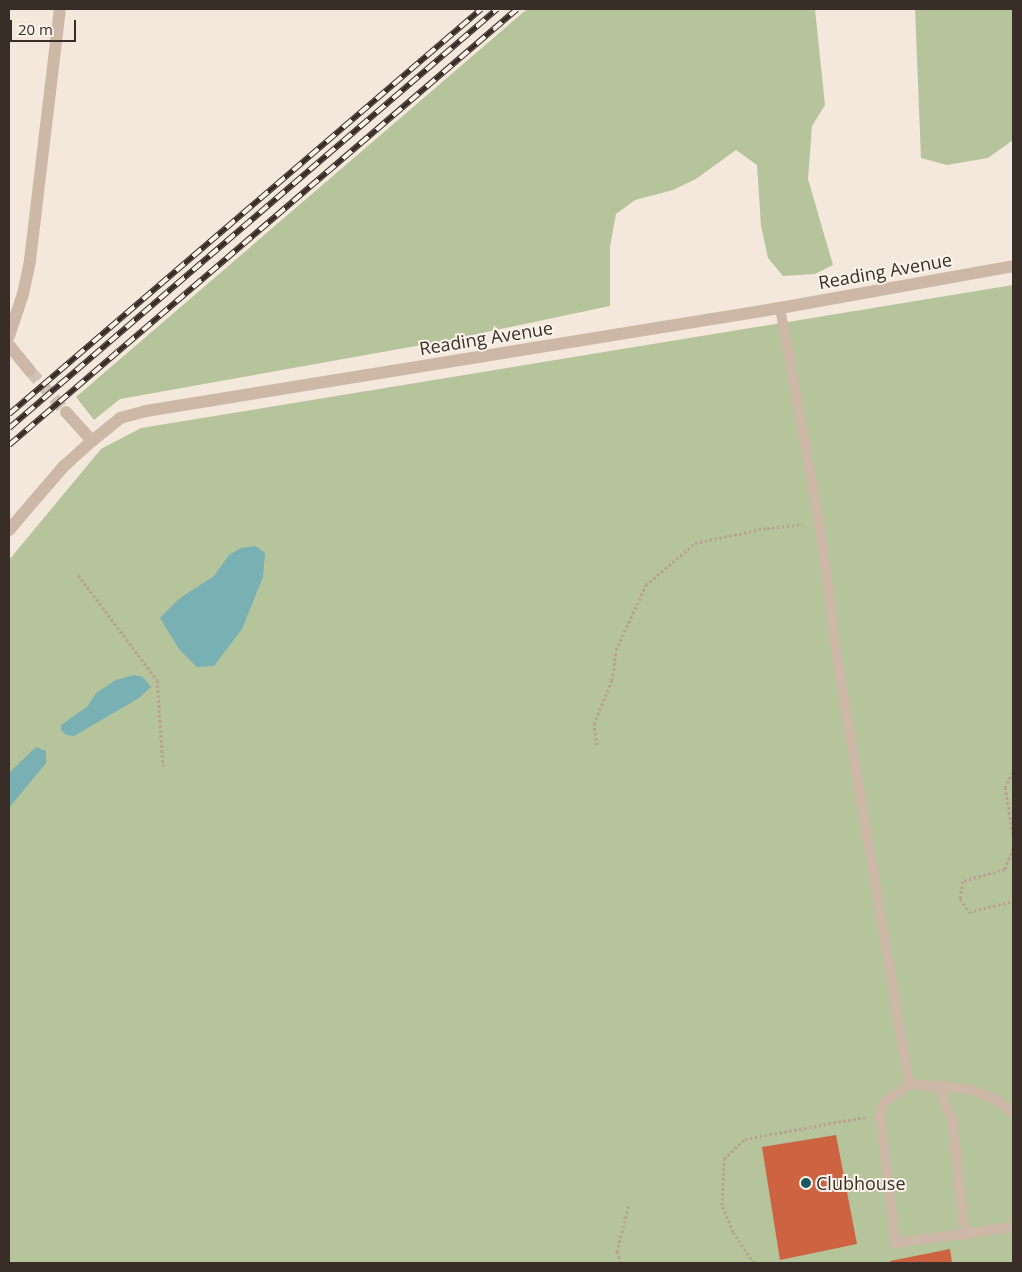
<!DOCTYPE html>
<style>
body{margin:0}
#map{position:relative;width:1022px;height:1272px;overflow:hidden;background:#f4e8dc;font-family:"Open Sans",sans-serif}
div>[style]{position:absolute}
[style*='--x']{left:calc(var(--x)*1px);top:calc(var(--y)*1px);width:calc(var(--w)*1px);rotate:calc(var(--a)*1deg)}
.green>*{inset:0;background:#b6c49b}
.water>*{inset:0;background:#79b0b3}
.building>*{inset:0;background:#cd6340}
.street-tunnel>*{height:12px;margin-top:-6px;transform-origin:0;background:repeating-linear-gradient(90deg,#cfc3b8 0 12px,transparent 0 18px)}
.path>*{height:3px;margin-top:-1.5px;transform-origin:0;background:repeating-linear-gradient(90deg,#b9a291 0 2.5px,transparent 0 5px)}
.lane>*{height:10px;margin:-5px;padding:0 5px;transform-origin:5px;border-radius:5px;background:#cdb8a7}
.street>*{height:12px;margin:-6px;padding:0 6px;transform-origin:6px;border-radius:6px;background:#cdb8a7}
.rail>*{height:5.5px;margin-top:-2.75px;transform-origin:0;background:repeating-linear-gradient(90deg,#fbf3e9 0 11px,#392d28 0 22px);box-sizing:border-box;border-block:1px solid #392d28}
.dots>*{width:14px;height:14px;translate:-50% -50%;box-sizing:border-box;border:2px solid #fbf3e9;border-radius:50%}
span{translate:-50% -50%;white-space:nowrap;text-align:center;line-height:1.15;-webkit-text-stroke:4px #fbf3e9;paint-order:stroke}
.street-label{font-size:18px;color:#392d28}
.poi-label{font-size:18px;color:#392d28}
.left{translate:0 -50%;text-align:left}
.frame{position:absolute;inset:0;border:10px solid #392d28;pointer-events:none}
.scale{position:absolute;left:10px;top:20px;width:66px;height:22px;box-sizing:border-box;border:2px solid #392d28;border-top:0;padding-left:6px;font-size:15px;line-height:18px;white-space:nowrap;color:#392d28;-webkit-text-stroke:4px #fbf3e9;paint-order:stroke}
</style>
<div id="map">
<div class="green">
<div style="clip-path:polygon(527px 9px,815px 9px,825px 105px,812px 126px,808px 179px,833px 265px,815px 274px,783px 276px,768px 258px,761px 226px,757px 165px,736px 150px,696px 179px,673px 190px,635px 200px,616px 214px,610px 247px,610px 306px,444px 341px,120px 399px,94px 420px,76px 397px)"></div>
<div style="clip-path:polygon(915px 9px,1013px 9px,1013px 140px,988px 158px,947px 165px,921px 158px)"></div>
<div style="clip-path:polygon(1013px 285px,1013px 1263px,9px 1263px,9px 560px,101px 449px,141px 428px)"></div>
</div>
<div class="water">
<div style="clip-path:polygon(256px 546px,265px 553px,263px 577px,242px 629px,214px 666px,197px 667px,179px 649px,160px 618px,180px 598px,214px 576px,229px 555px,241px 548px)"></div>
<div style="clip-path:polygon(134px 675px,143px 677px,151px 687px,139px 698px,74px 736px,66px 735px,61px 730px,61px 725px,88px 706px,96px 693px,116px 680px)"></div>
<div style="clip-path:polygon(36px 747px,46px 751px,46px 763px,9px 808px,9px 773px)"></div>
</div>
<div class="building">
<div style="clip-path:polygon(836px 1135px,857px 1244px,780px 1260px,762px 1147px)"></div>
<div style="clip-path:polygon(950px 1249px,952px 1263px,891px 1263px,890px 1261px)"></div>
</div>
<div class="street-tunnel">
<div style="--x:30;--y:371;--w:55;--a:48.7"></div>
</div>
<div class="path">
<div style="--x:78;--y:575;--w:131;--a:53"></div>
<div style="--x:157;--y:680;--w:86;--a:86"></div>
<div style="--x:597;--y:745;--w:21;--a:-98"></div>
<div style="--x:594;--y:724;--w:48;--a:-67.8"></div>
<div style="--x:612;--y:680;--w:30;--a:-82"></div>
<div style="--x:616;--y:650;--w:72;--a:-65.2"></div>
<div style="--x:646;--y:585;--w:65;--a:-40.6"></div>
<div style="--x:695;--y:543;--w:74;--a:-11.8"></div>
<div style="--x:767;--y:528;--w:36;--a:-6"></div>
<div style="--x:1013;--y:772;--w:17;--a:118"></div>
<div style="--x:1005;--y:787;--w:49;--a:80.5"></div>
<div style="--x:1013;--y:848;--w:22;--a:111"></div>
<div style="--x:1005;--y:869;--w:44;--a:164.1"></div>
<div style="--x:963;--y:881;--w:18;--a:99"></div>
<div style="--x:960;--y:899;--w:16;--a:55"></div>
<div style="--x:969;--y:912;--w:45;--a:-14"></div>
<div style="--x:621;--y:1263;--w:12;--a:-110"></div>
<div style="--x:617;--y:1252;--w:50;--a:-76.2"></div>
<div style="--x:754;--y:1263;--w:37;--a:-124"></div>
<div style="--x:733;--y:1232;--w:29;--a:-112"></div>
<div style="--x:722;--y:1205;--w:46;--a:-87.5"></div>
<div style="--x:724;--y:1159;--w:29;--a:-44"></div>
<div style="--x:745;--y:1139;--w:122;--a:-10.4"></div>
</div>
<div class="lane">
<div style="--x:780;--y:308;--w:218;--a:79.7"></div>
<div style="--x:819;--y:522;--w:143;--a:82.4"></div>
<div style="--x:838;--y:664;--w:426;--a:80.4"></div>
<div style="--x:909;--y:1084;--w:31;--a:143"></div>
<div style="--x:884;--y:1103;--w:11;--a:112"></div>
<div style="--x:880;--y:1113;--w:131;--a:83.4"></div>
<div style="--x:895;--y:1243;--w:119;--a:-7.7"></div>
<div style="--x:909;--y:1084;--w:59;--a:4.8"></div>
<div style="--x:968;--y:1089;--w:31;--a:21"></div>
<div style="--x:997;--y:1100;--w:21;--a:39"></div>
<div style="--x:938;--y:1085;--w:38;--a:68"></div>
<div style="--x:952;--y:1120;--w:116;--a:83.6"></div>
</div>
<div class="street">
<div style="--x:9;--y:336;--w:44;--a:-71.6"></div>
<div style="--x:23;--y:294;--w:35;--a:-78"></div>
<div style="--x:30;--y:260;--w:253;--a:-83.2"></div>
<div style="--x:9;--y:345;--w:33;--a:51"></div>
<div style="--x:66;--y:412;--w:39;--a:48"></div>
<div style="--x:9;--y:530;--w:83;--a:-49.4"></div>
<div style="--x:63;--y:467;--w:39;--a:-42"></div>
<div style="--x:92;--y:441;--w:36;--a:-39"></div>
<div style="--x:120;--y:418;--w:27;--a:-15"></div>
<div style="--x:146;--y:411;--w:642;--a:-9.23"></div>
<div style="--x:780;--y:308;--w:237;--a:-10.2"></div>
</div>
<div class="rail">
<div style="--x:9;--y:414;--w:622;--a:-40.63"></div>
<div style="--x:9;--y:428;--w:643;--a:-40.65"></div>
<div style="--x:9;--y:445;--w:669;--a:-40.64"></div>
</div>
<div class="dots">
<div style="left:806px;top:1183px;background:#1b585d"></div>
</div>
<div class="street-label">
<span style="left:885px;top:271px;rotate:-10deg">Reading Avenue</span>
<span style="left:486px;top:338px;rotate:-9deg">Reading Avenue</span>
</div>
<div class="poi-label">
<span class="left" style="left:816px;top:1183px">Clubhouse</span>
</div>
<div class="frame"></div>
<div class="scale">20 m</div>
</div>
